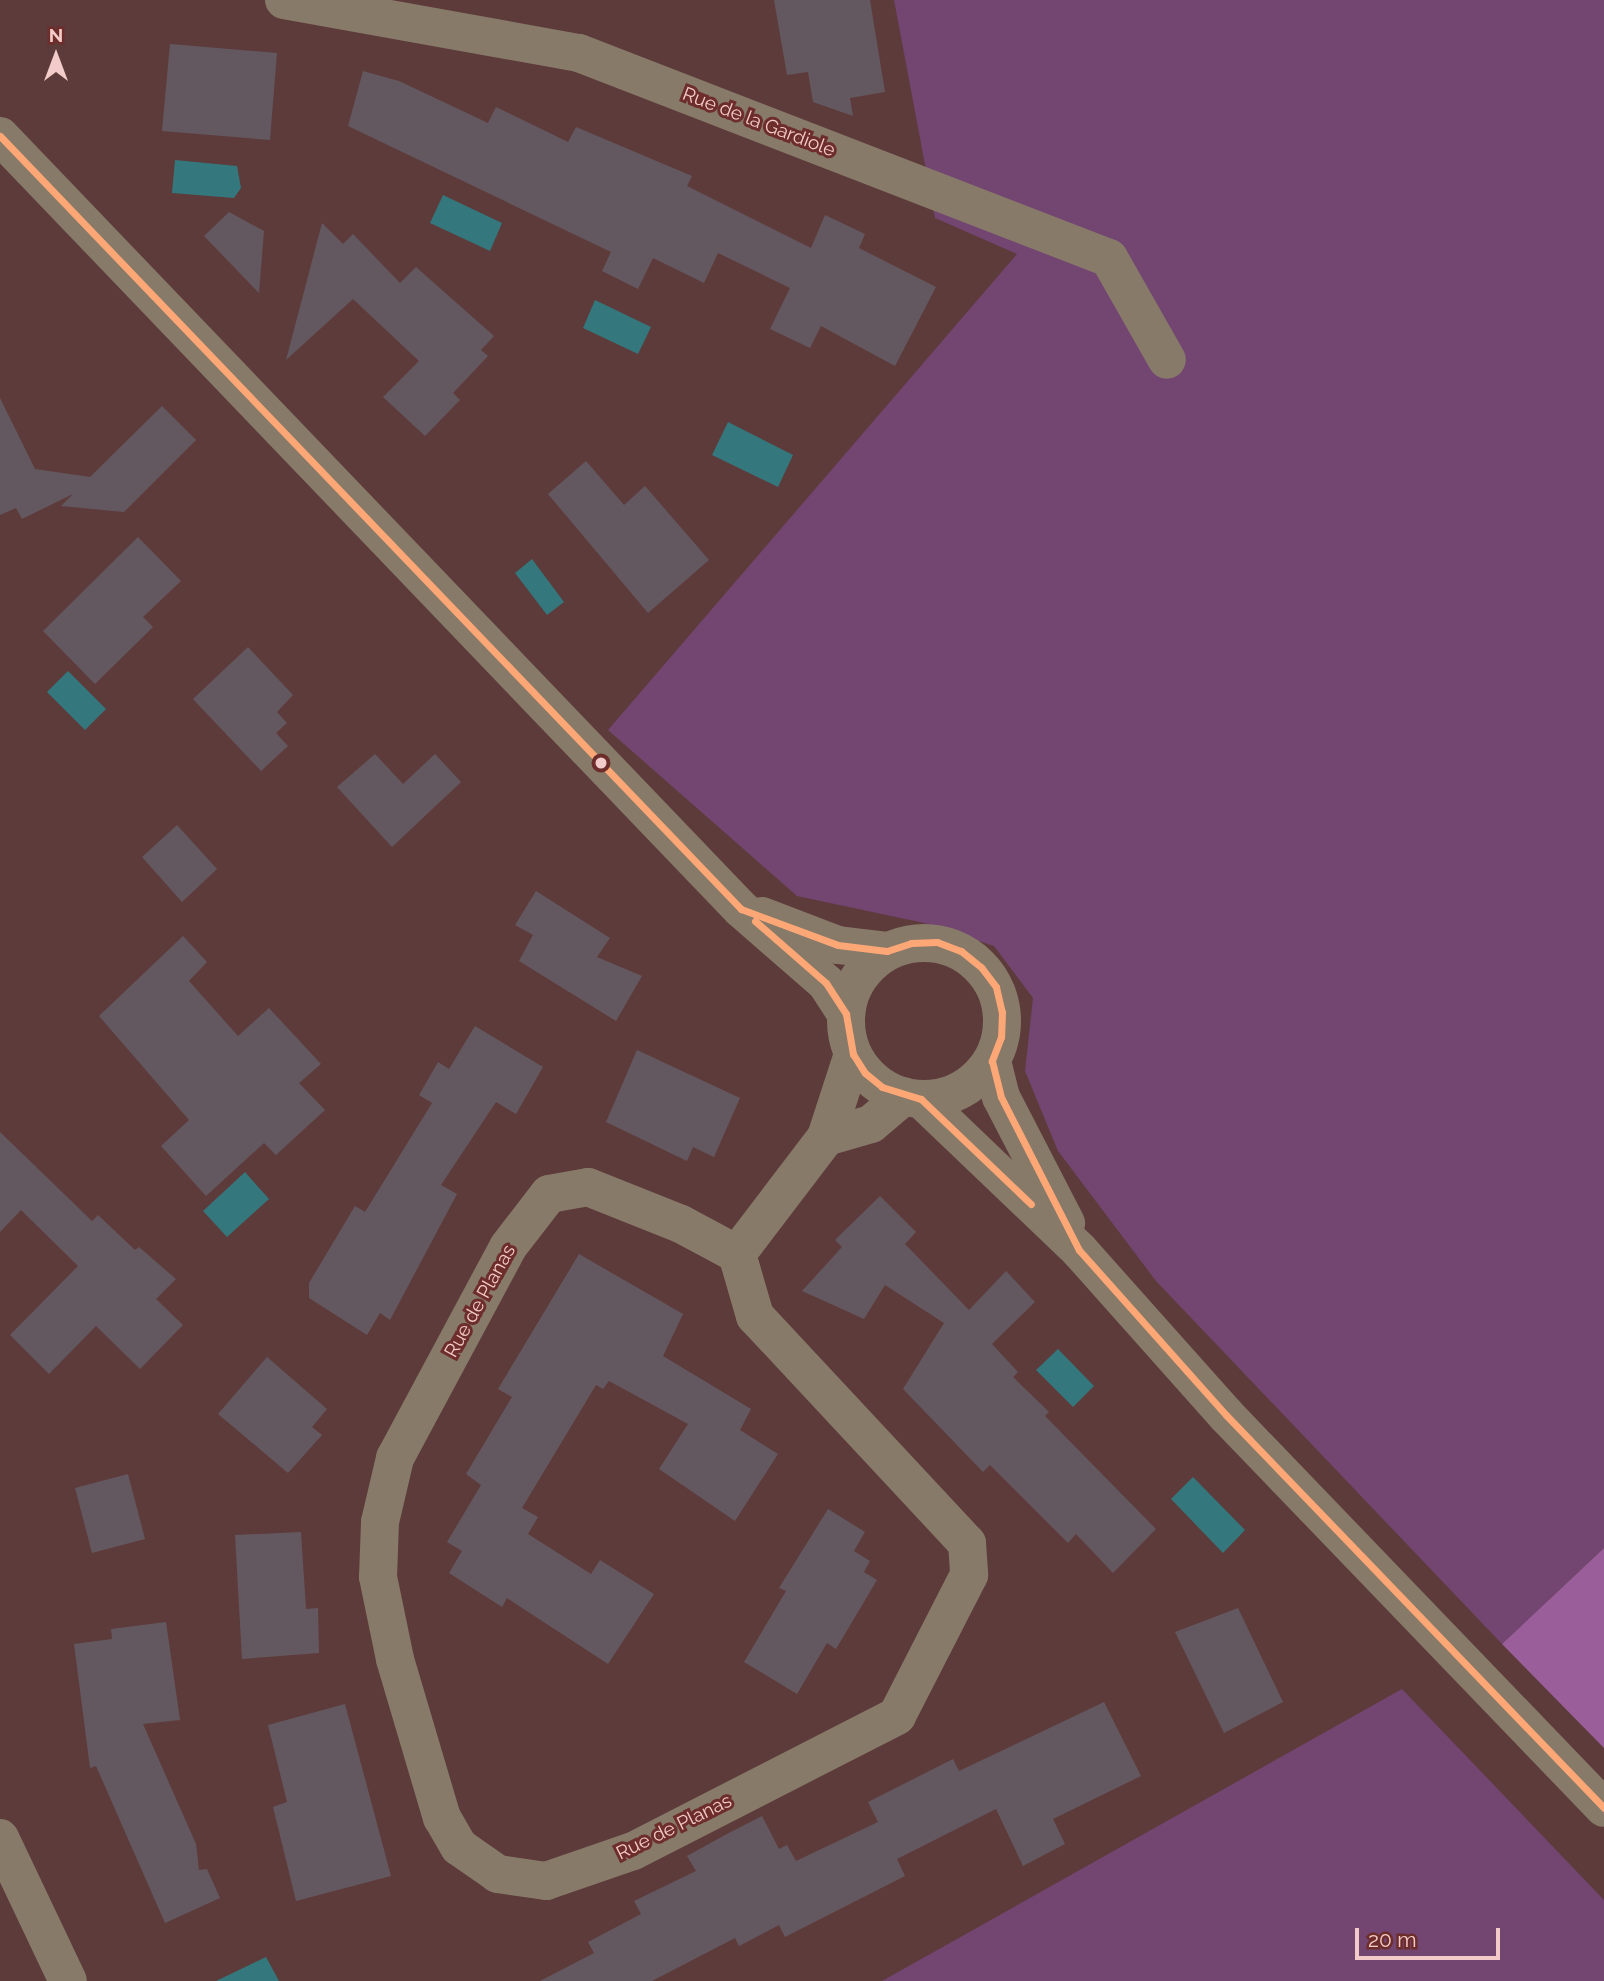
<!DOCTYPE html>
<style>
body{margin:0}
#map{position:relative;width:1604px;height:1981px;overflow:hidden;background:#5d3b3a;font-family:Raleway,sans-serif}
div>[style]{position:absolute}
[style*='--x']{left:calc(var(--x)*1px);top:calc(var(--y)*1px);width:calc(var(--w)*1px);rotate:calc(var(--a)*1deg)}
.green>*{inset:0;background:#734571}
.forest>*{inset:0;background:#9a5f9b}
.water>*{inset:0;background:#34777d}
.building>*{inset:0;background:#645860}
.street>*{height:38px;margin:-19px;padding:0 19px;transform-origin:19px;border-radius:19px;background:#877a69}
.street>.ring{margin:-19px;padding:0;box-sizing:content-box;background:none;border:38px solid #877a69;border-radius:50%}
.bus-1>*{height:7px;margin:-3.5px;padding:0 3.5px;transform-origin:3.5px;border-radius:3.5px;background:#fea776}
.dots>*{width:19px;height:19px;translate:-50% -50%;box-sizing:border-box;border:4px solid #6c2d2b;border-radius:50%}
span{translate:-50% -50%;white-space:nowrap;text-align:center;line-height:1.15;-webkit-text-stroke:6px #6c2d2b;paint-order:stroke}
.street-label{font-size:19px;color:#f3cbc8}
.north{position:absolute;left:21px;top:21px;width:70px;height:70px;-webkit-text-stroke:5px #6c2d2b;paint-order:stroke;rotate:0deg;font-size:19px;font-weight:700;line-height:28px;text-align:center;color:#f3cbc8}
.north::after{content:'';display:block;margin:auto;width:24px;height:32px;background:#f3cbc8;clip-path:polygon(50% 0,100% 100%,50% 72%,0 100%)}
.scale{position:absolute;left:1355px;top:1928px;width:145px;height:32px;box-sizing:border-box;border:4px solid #f3cbc8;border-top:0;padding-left:9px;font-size:21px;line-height:24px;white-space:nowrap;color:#f3cbc8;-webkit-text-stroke:5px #6c2d2b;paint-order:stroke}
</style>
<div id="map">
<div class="green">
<div style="clip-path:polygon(894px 0,1604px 0,1604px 1548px,1502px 1644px,1156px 1281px,1058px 1151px,1025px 1071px,1033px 998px,994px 946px,924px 923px,797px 896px,608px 730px,1017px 254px,935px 218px)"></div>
<div style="clip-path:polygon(1402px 1689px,1604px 1900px,1604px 1981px,882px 1981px)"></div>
</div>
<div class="forest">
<div style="clip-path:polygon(1604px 1548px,1604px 1748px,1502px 1644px)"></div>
</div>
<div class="water">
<div style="clip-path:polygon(175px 160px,237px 166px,241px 188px,234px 198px,172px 193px)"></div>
<div style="clip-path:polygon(443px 195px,502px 223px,490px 251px,430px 223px)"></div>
<div style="clip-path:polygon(595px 300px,651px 327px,638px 354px,583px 328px)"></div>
<div style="clip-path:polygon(728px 422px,793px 455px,778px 487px,712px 455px)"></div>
<div style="clip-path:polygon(532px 559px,564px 602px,547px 615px,515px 573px)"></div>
<div style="clip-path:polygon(68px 671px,106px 709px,85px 730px,47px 692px)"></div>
<div style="clip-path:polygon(245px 1172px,269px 1199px,227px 1237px,203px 1211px)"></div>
<div style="clip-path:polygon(1058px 1349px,1094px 1386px,1073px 1407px,1036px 1370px)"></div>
<div style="clip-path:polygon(1193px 1477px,1245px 1530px,1223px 1553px,1171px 1499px)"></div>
<div style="clip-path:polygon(266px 1957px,279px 1981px,216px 1981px)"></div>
</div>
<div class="building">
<div style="clip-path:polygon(774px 0,870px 0,885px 92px,850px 98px,853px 116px,813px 102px,808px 72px,787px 75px)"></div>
<div style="clip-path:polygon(170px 44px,277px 53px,270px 140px,162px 131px)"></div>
<div style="clip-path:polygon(363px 71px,399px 81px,488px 123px,496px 107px,568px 142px,576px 127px,692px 176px,687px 186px,811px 248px,825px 215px,865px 234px,859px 248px,936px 287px,895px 366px,821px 326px,810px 348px,770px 329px,790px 288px,718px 253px,704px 283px,653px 258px,638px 289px,602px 271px,611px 252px,348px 126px)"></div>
<div style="clip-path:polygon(229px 212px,264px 231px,259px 293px,204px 236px)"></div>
<div style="clip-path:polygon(322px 223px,343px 244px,353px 234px,400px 283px,416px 267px,494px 336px,481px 350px,488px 356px,453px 393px,460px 400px,425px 436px,383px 397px,419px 361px,353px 299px,286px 360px)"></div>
<div style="clip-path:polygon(0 398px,35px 469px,90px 477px,162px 406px,196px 440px,124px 512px,61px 506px,73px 494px,22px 519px,16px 508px,0 515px)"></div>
<div style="clip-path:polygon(586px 461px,624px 505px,645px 486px,709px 560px,648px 613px,548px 494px)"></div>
<div style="clip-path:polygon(138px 537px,181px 581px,143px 617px,153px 627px,95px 684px,43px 631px)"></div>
<div style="clip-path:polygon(248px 647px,293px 695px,277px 712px,287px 723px,276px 733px,288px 746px,261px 771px,193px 699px)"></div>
<div style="clip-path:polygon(375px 754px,403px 784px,435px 754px,461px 782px,392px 847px,337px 787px)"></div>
<div style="clip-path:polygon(177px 825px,217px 869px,182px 902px,142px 857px)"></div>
<div style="clip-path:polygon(536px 891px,610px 938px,597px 957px,642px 976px,616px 1021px,519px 961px,533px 935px,515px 925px)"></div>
<div style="clip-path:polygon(183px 936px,207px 962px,189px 981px,238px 1036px,269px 1008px,321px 1064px,299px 1083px,325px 1110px,276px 1155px,264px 1143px,206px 1196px,161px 1146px,189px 1120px,99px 1016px)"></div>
<div style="clip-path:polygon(475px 1026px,543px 1067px,516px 1114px,496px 1102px,441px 1185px,457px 1194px,390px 1320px,380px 1313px,367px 1335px,309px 1298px,309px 1283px,355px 1206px,365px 1212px,432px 1103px,419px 1095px,438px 1062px,449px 1069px)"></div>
<div style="clip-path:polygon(637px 1050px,740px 1098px,714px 1157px,693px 1147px,687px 1161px,606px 1122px)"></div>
<div style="clip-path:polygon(0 1132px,92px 1221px,98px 1215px,135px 1250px,139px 1247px,176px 1279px,156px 1299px,183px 1325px,140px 1369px,96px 1326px,49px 1374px,10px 1335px,78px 1266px,21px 1210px,0 1232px)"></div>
<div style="clip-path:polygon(880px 1196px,916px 1232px,905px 1244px,969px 1310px,1006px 1271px,1035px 1302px,992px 1344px,1018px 1372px,1013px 1377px,1049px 1412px,1045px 1416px,1156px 1529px,1113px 1573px,1076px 1534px,1068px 1543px,990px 1465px,983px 1472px,903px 1389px,944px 1323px,885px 1285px,864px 1319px,802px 1291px,842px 1247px,835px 1240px)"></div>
<div style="clip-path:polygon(579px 1254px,683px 1314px,663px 1356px,751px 1409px,740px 1430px,778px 1454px,735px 1521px,659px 1469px,688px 1424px,609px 1381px,603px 1389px,596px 1385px,522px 1508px,538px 1517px,528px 1534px,591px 1574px,600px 1560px,654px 1594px,608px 1664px,507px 1598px,502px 1607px,449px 1573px,462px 1551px,447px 1542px,481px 1485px,466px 1474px,512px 1397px,498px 1389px)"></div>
<div style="clip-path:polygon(267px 1357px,327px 1409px,312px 1427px,322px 1435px,288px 1473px,218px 1414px)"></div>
<div style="clip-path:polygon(128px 1474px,145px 1539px,92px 1553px,75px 1488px)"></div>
<div style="clip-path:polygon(828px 1509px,865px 1532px,854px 1551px,870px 1561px,864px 1572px,877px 1580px,836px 1649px,827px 1643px,797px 1694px,744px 1662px,786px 1591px,779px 1588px)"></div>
<div style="clip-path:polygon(301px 1532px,306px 1609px,318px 1608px,319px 1653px,242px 1659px,235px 1535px)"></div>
<div style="clip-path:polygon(1238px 1608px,1283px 1702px,1224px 1733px,1175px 1632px)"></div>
<div style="clip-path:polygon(166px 1622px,180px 1720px,143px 1724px,196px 1844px,199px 1870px,207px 1869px,220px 1898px,165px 1923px,96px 1766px,90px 1768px,74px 1644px,112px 1639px,111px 1629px)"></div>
<div style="clip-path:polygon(1104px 1702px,1141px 1776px,1053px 1819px,1065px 1844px,1023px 1866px,996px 1809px,897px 1859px,905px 1876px,785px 1937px,779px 1925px,739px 1946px,735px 1938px,652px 1981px,540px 1981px,594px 1953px,588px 1942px,641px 1914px,634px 1901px,696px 1871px,687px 1856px,725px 1835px,762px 1816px,779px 1849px,787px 1845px,796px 1861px,878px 1822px,868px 1802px,953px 1759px,959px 1771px)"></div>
<div style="clip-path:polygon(345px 1704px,391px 1876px,296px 1901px,273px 1807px,287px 1802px,268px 1725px)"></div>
</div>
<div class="street">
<div style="--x:284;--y:0;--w:300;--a:10.2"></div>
<div style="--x:579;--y:53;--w:568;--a:21.15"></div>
<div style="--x:1109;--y:258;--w:117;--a:60.4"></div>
<div style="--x:0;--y:136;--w:1071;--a:46.21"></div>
<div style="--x:741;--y:909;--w:113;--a:41"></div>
<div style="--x:826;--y:983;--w:37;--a:57"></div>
<div style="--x:762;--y:916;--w:81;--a:20.9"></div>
<div style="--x:838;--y:945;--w:49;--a:7"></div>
<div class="ring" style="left:846px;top:943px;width:118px;height:118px"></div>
<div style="--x:992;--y:1061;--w:37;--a:76"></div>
<div style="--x:1001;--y:1097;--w:142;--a:62.7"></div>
<div style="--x:921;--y:1099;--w:219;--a:43.7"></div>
<div style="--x:1079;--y:1250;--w:221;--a:48.3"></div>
<div style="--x:1226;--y:1415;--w:545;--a:46.11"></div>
<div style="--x:826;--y:1137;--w:47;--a:-16.1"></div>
<div style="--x:871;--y:1124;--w:43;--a:-40.3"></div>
<div style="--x:588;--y:1187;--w:100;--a:21.7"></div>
<div style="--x:681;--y:1224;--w:64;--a:28.2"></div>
<div style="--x:737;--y:1254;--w:65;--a:73.8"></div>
<div style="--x:755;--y:1316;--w:311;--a:47"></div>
<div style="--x:967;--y:1543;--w:32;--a:86"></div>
<div style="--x:969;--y:1575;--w:158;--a:117.1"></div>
<div style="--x:897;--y:1716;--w:297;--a:152.9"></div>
<div style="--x:633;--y:1851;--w:92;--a:161"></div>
<div style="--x:546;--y:1881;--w:49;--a:-171.7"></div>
<div style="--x:498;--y:1874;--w:47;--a:-145.3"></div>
<div style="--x:459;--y:1847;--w:34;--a:-120"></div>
<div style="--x:442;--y:1818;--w:166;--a:-106.5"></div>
<div style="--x:395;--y:1659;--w:84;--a:-101.7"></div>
<div style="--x:378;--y:1577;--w:55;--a:-87.9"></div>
<div style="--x:380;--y:1522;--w:66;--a:-76.8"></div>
<div style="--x:395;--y:1458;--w:239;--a:-61.8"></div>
<div style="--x:508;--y:1247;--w:67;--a:-52.3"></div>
<div style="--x:549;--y:1194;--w:40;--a:-10"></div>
<div style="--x:737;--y:1254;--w:147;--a:-52.7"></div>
<div style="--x:826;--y:1137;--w:87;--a:-72"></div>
<div style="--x:0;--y:1838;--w:158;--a:64.6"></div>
</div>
<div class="bus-1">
<div style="--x:0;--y:136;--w:1071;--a:46.21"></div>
<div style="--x:741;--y:909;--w:103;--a:20.4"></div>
<div style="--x:838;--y:945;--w:49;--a:7"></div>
<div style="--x:887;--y:951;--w:25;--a:-18"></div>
<div style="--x:911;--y:943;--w:26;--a:-2"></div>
<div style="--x:937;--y:942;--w:26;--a:21"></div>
<div style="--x:961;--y:951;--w:26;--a:39"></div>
<div style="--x:981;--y:967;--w:25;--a:53"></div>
<div style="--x:996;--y:987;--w:26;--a:77"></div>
<div style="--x:1002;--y:1012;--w:25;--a:92"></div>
<div style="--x:1001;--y:1037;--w:26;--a:111"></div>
<div style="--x:992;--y:1061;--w:37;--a:76"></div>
<div style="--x:1001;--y:1097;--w:172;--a:63"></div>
<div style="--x:1079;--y:1250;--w:221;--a:48.3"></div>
<div style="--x:1226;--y:1415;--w:545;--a:46.11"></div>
<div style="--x:755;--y:921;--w:94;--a:41.1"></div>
<div style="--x:826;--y:983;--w:37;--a:57"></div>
<div style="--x:846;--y:1014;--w:41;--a:80.1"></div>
<div style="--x:853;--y:1054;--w:22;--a:58"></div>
<div style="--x:865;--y:1073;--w:22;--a:39"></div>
<div style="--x:882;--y:1087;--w:41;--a:17.1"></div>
<div style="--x:921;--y:1099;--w:152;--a:43.7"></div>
</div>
<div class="dots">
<div style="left:601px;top:763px;background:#f3cbc8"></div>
</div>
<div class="street-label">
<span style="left:759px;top:122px;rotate:21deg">Rue de la Gardiole</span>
<span style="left:480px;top:1301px;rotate:-61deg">Rue de Planas</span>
<span style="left:674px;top:1827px;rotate:-26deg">Rue de Planas</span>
</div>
<div class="north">N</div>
<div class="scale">20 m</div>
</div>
